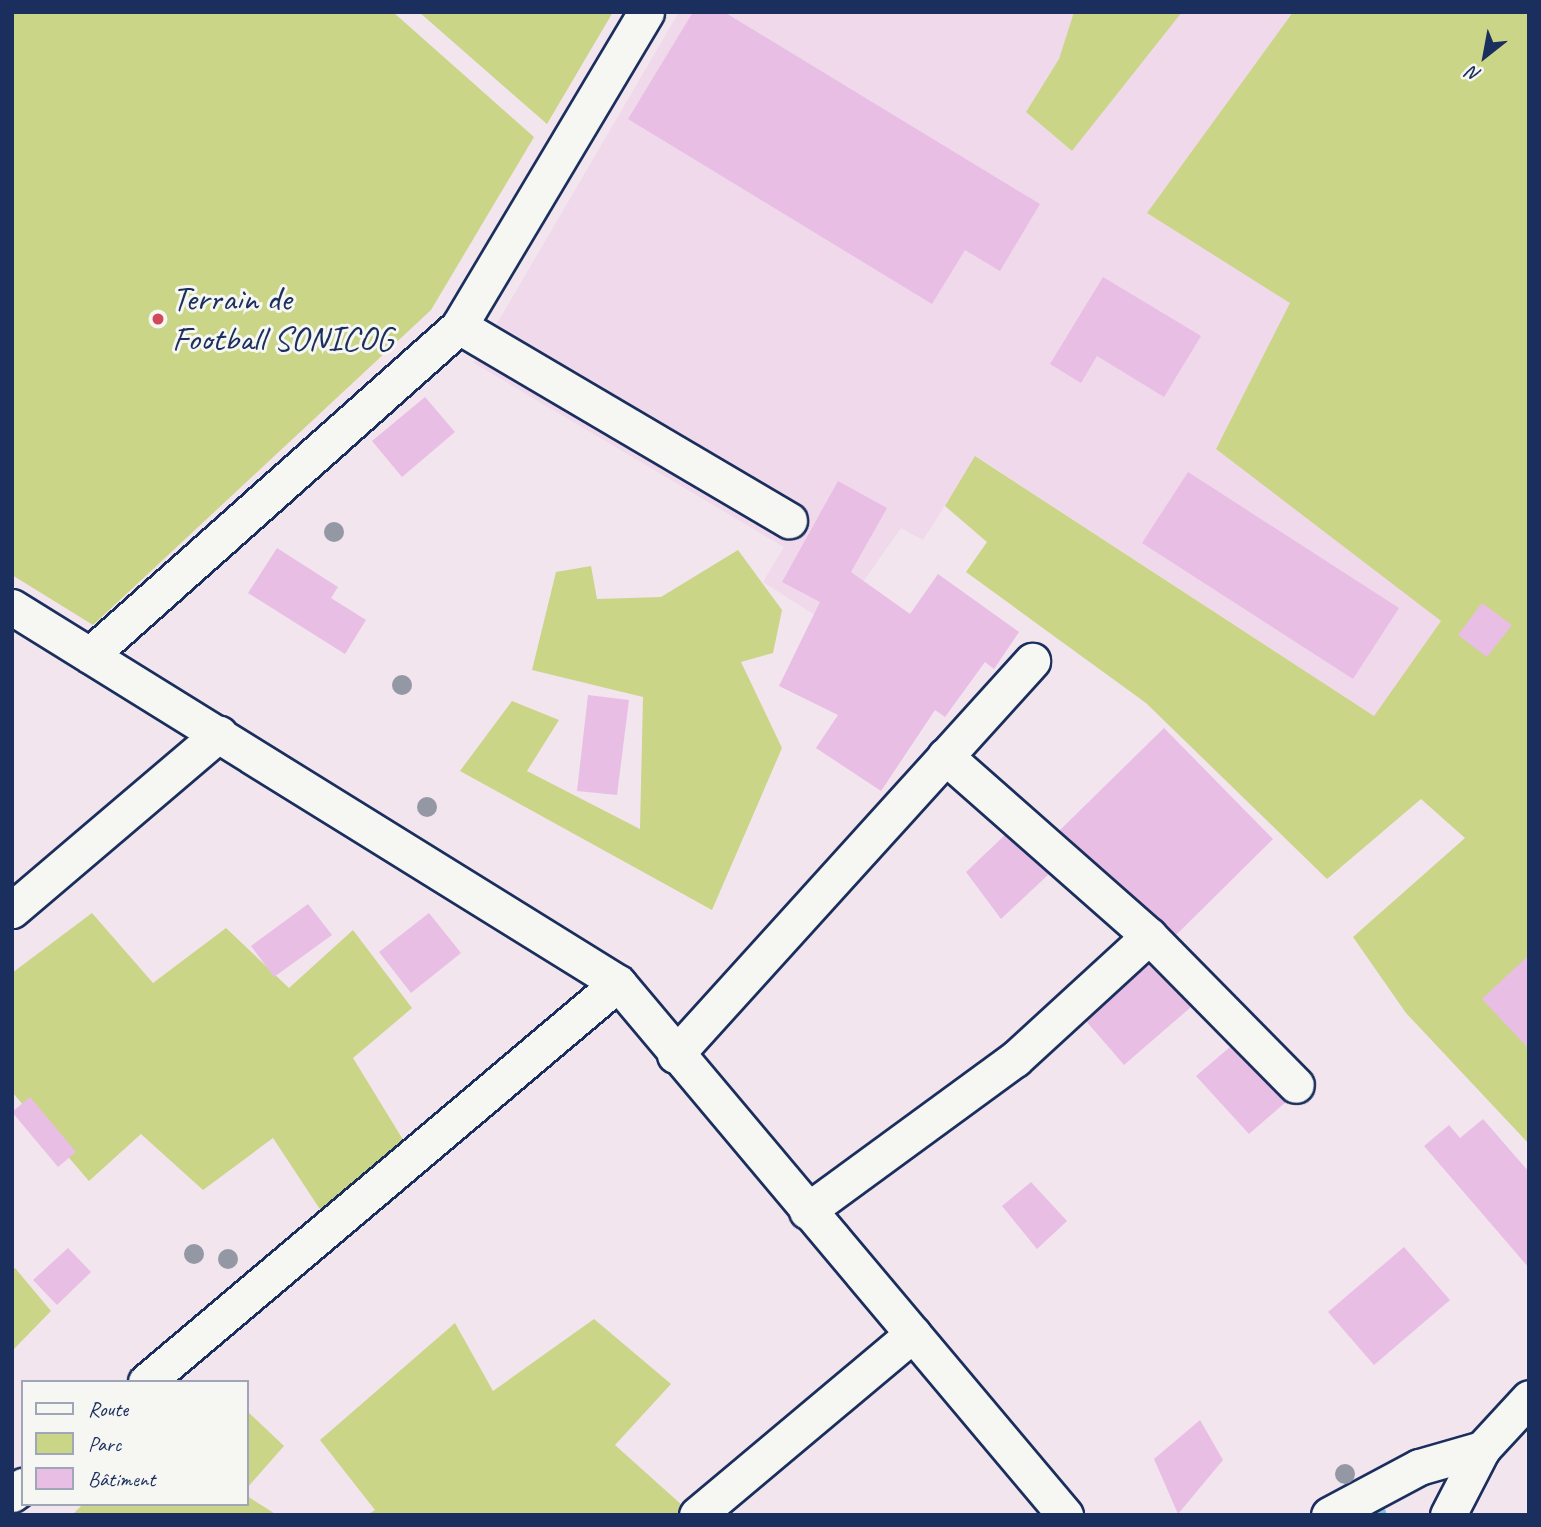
<!DOCTYPE html>
<meta charset="utf-8">
<style>
body{margin:0}
#map{position:relative;width:1541px;height:1527px;overflow:hidden;background:#f2e5ee;font-family:Caveat,sans-serif}
div>[style]{position:absolute}
[style*='--x']{left:calc(var(--x)*1px);top:calc(var(--y)*1px);width:calc(var(--w)*1px);rotate:calc(var(--a)*1deg)}
.built>*{inset:0;background:#efd9eb}
.green>*{inset:0;background:#cad588}
.stream>*{height:10px;margin:-5px;padding:0 5px;transform-origin:5px;border-radius:5px;background:#7ac5da}
.building>*{inset:0;background:#e9bee5}
.roads{filter:drop-shadow(2px 0 #1b2f5e) drop-shadow(-2px 0 #1b2f5e) drop-shadow(0 2px #1b2f5e) drop-shadow(0 -2px #1b2f5e)}
.minor>*{height:35px;margin:-17.5px;padding:0 17.5px;transform-origin:17.5px;border-radius:17.5px;background:#f6f6f2}
.trees>*{width:20px;height:20px;margin:-10px;border-radius:50%;background:#9497a4}
.dots>*{width:19px;height:19px;translate:-50% -50%;box-sizing:border-box;border:4px solid #f6f6f2;border-radius:50%}
span{translate:-50% -50%;white-space:nowrap;text-align:center;line-height:1.15;-webkit-text-stroke:6px #f6f6f2;paint-order:stroke}
.poi-label{font-size:35px;color:#1b2f5e}
.left{translate:0 -50%;text-align:left}
.frame{position:absolute;inset:0;border:14px solid #1b2f5e;pointer-events:none}
.legend{position:absolute;left:21px;top:1380px;width:228px;height:126px;box-sizing:border-box;background:#f6f6f2;border:2px solid #9ea6b7;margin:0;padding:9px 12px;list-style:none;font-size:21px;color:#1b2f5e}
.legend li{display:flex;align-items:center;gap:14px;height:35px}
.legend b{width:35px;border:2px solid #9ea6b7}
.north{position:absolute;left:1450px;top:21px;width:70px;height:70px;-webkit-text-stroke:5px #f6f6f2;paint-order:stroke;rotate:211deg;font-size:19px;font-weight:700;line-height:28px;text-align:center;color:#1b2f5e}
.north::after{content:'';display:block;margin:auto;width:24px;height:32px;background:#1b2f5e;clip-path:polygon(50% 0,100% 100%,50% 72%,0 100%)}
</style>
<div id="map">
<div class="built">
<div style="clip-path:polygon(679px 12px,1074px 12px,1059px 59px,1026px 112px,1072px 151px,1182px 12px,1293px 12px,1147px 213px,1291px 303px,1216px 449px,1441px 621px,1374px 716px,976px 456px,923px 540px,901px 528px,832px 626px,763px 582px,784px 547px,474px 363px)"></div>
</div>
<div class="green">
<div style="clip-path:polygon(12px 12px,393px 12px,534px 137px,431px 310px,93px 625px,12px 575px)"></div>
<div style="clip-path:polygon(419px 12px,613px 12px,547px 124px)"></div>
<div style="clip-path:polygon(1074px 12px,1182px 12px,1072px 151px,1026px 112px,1059px 59px)"></div>
<div style="clip-path:polygon(1293px 12px,1529px 12px,1529px 1144px,1406px 1013px,1353px 937px,1465px 838px,1421px 799px,1327px 879px,1146px 703px,966px 572px,987px 542px,945px 506px,975px 456px,1374px 716px,1441px 621px,1216px 449px,1290px 303px,1147px 213px)"></div>
<div style="clip-path:polygon(738px 550px,782px 610px,773px 653px,741px 662px,782px 748px,712px 910px,460px 771px,512px 701px,559px 720px,527px 771px,640px 829px,643px 697px,532px 670px,556px 572px,591px 566px,597px 599px,661px 597px)"></div>
<div style="clip-path:polygon(92px 913px,153px 983px,226px 928px,289px 988px,353px 930px,412px 1008px,353px 1058px,413px 1156px,331px 1226px,273px 1138px,203px 1190px,141px 1134px,89px 1181px,12px 1092px,12px 973px)"></div>
<div style="clip-path:polygon(15px 1268px,51px 1311px,12px 1351px,12px 1270px)"></div>
<div style="clip-path:polygon(594px 1319px,671px 1384px,615px 1445px,693px 1515px,367px 1515px,375px 1510px,320px 1440px,455px 1323px,493px 1391px)"></div>
<div style="clip-path:polygon(247px 1411px,284px 1446px,247px 1488px)"></div>
<div style="clip-path:polygon(247px 1496px,277px 1515px,72px 1515px,83px 1504px,247px 1504px)"></div>
</div>
<div class="stream">
<div style="--x:1379;--y:1515;--w:3;--a:-45"></div>
</div>
<div class="building">
<div style="clip-path:polygon(693px 12px,724px 12px,1040px 204px,1000px 271px,965px 250px,932px 304px,628px 119px)"></div>
<div style="clip-path:polygon(1103px 277px,1201px 336px,1164px 397px,1097px 356px,1081px 383px,1050px 364px)"></div>
<div style="clip-path:polygon(425px 397px,455px 432px,402px 477px,372px 441px)"></div>
<div style="clip-path:polygon(1188px 472px,1399px 608px,1353px 679px,1142px 543px)"></div>
<div style="clip-path:polygon(838px 481px,887px 508px,851px 572px,910px 614px,938px 574px,1019px 632px,994px 669px,985px 662px,945px 717px,935px 710px,881px 791px,816px 748px,838px 715px,779px 686px,820px 602px,782px 582px)"></div>
<div style="clip-path:polygon(277px 548px,338px 587px,331px 598px,366px 620px,345px 654px,248px 593px)"></div>
<div style="clip-path:polygon(1482px 603px,1512px 625px,1487px 657px,1458px 635px)"></div>
<div style="clip-path:polygon(588px 695px,629px 700px,617px 795px,577px 791px)"></div>
<div style="clip-path:polygon(1164px 728px,1273px 839px,1176px 935px,1060px 830px)"></div>
<div style="clip-path:polygon(1005px 835px,1049px 874px,1001px 919px,966px 872px)"></div>
<div style="clip-path:polygon(308px 904px,332px 935px,274px 977px,251px 946px)"></div>
<div style="clip-path:polygon(429px 913px,461px 953px,411px 993px,379px 952px)"></div>
<div style="clip-path:polygon(1529px 955px,1529px 1049px,1482px 999px)"></div>
<div style="clip-path:polygon(1148px 964px,1191px 1007px,1124px 1065px,1086px 1021px)"></div>
<div style="clip-path:polygon(1230px 1047px,1286px 1102px,1249px 1134px,1196px 1076px)"></div>
<div style="clip-path:polygon(30px 1097px,76px 1152px,58px 1167px,12px 1112px)"></div>
<div style="clip-path:polygon(1483px 1119px,1529px 1172px,1529px 1268px,1424px 1146px,1449px 1125px,1460px 1138px)"></div>
<div style="clip-path:polygon(1031px 1182px,1067px 1221px,1037px 1249px,1002px 1206px)"></div>
<div style="clip-path:polygon(1404px 1247px,1450px 1300px,1374px 1365px,1328px 1312px)"></div>
<div style="clip-path:polygon(68px 1248px,91px 1272px,57px 1305px,33px 1280px)"></div>
<div style="clip-path:polygon(1200px 1420px,1223px 1460px,1178px 1514px,1154px 1459px)"></div>
</div>
<div class="roads">
<div class="minor">
<div style="--x:459;--y:326;--w:383;--a:30.5"></div>
<div style="--x:12;--y:607;--w:713;--a:31.82"></div>
<div style="--x:618;--y:983;--w:695;--a:49.96"></div>
<div style="--x:90;--y:655;--w:494;--a:-41.7"></div>
<div style="--x:459;--y:326;--w:365;--a:-59.2"></div>
<div style="--x:945;--y:756;--w:272;--a:41.4"></div>
<div style="--x:1149;--y:936;--w:209;--a:45.4"></div>
<div style="--x:12;--y:910;--w:272;--a:-40.4"></div>
<div style="--x:675;--y:1055;--w:532;--a:-47.82"></div>
<div style="--x:807;--y:1211;--w:258;--a:-36.2"></div>
<div style="--x:1015;--y:1059;--w:182;--a:-42.5"></div>
<div style="--x:146;--y:1382;--w:618;--a:-40.21"></div>
<div style="--x:12;--y:1494;--w:14;--a:-36"></div>
<div style="--x:697;--y:1515;--w:282;--a:-40"></div>
<div style="--x:1329;--y:1515;--w:102;--a:-28.1"></div>
<div style="--x:1419;--y:1467;--w:66;--a:-15.9"></div>
<div style="--x:1448;--y:1515;--w:74;--a:-62.7"></div>
<div style="--x:1482;--y:1449;--w:69;--a:-47.3"></div>
</div>
</div>
<div class="trees">
<div style="left:334px;top:532px"></div>
<div style="left:402px;top:685px"></div>
<div style="left:427px;top:807px"></div>
<div style="left:194px;top:1254px"></div>
<div style="left:228px;top:1259px"></div>
<div style="left:1345px;top:1474px"></div>
</div>
<div class="dots">
<div style="left:158px;top:319px;background:#d1495b"></div>
</div>
<div class="poi-label">
<span class="left" style="left:172px;top:319px">Terrain de<br>Football SONICOG</span>
</div>
<div class="frame"></div>
<ul class="legend">
<li><b style="height:9px;background:#f6f6f2"></b>Route</li>
<li><b style="height:19px;background:#cad588"></b>Parc</li>
<li><b style="height:19px;background:#e9bee5"></b>Bâtiment</li>
</ul>
<div class="north">N</div>
</div>
